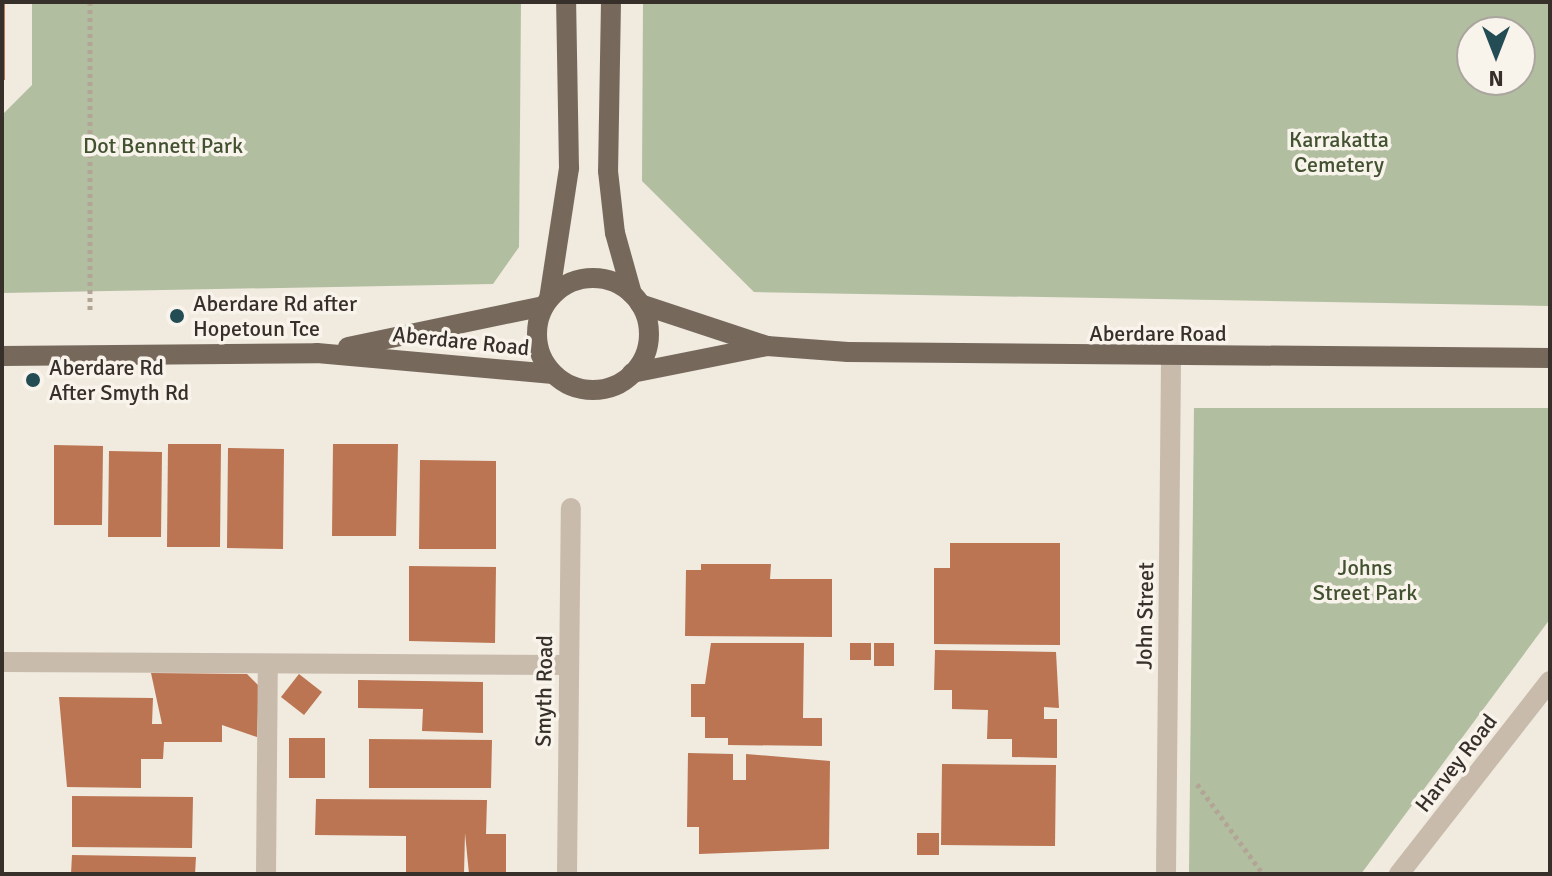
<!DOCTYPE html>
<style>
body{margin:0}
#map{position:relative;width:1552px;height:876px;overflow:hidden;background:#f0eadf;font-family:Signika,sans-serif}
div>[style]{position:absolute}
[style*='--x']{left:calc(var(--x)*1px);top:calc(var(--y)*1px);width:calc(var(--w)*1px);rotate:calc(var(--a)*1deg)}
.green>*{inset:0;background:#b1bea0}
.building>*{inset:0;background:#bb7552}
.path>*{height:5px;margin-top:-2.5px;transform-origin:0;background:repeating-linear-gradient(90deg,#b3a596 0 4px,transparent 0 8px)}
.minor>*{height:20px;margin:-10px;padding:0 10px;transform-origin:10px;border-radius:10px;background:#c8bbac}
.major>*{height:20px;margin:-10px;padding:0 10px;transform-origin:10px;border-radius:10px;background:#77685c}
.major>.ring{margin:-10px;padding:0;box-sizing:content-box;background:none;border:20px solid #77685c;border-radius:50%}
.dots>*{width:22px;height:22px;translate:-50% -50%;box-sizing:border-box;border:4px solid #f8f3eb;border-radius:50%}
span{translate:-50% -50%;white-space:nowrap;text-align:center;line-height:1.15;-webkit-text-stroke:7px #f8f3eb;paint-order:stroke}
.park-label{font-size:22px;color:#425230}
.poi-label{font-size:22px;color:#362f2a}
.left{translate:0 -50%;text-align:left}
.street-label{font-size:22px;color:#362f2a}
.frame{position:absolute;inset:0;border:4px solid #362f2a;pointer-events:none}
.north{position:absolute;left:1456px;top:16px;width:80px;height:80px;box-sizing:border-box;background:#f8f3eb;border:2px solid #aaa59e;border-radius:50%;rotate:180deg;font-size:22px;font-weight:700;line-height:32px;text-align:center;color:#362f2a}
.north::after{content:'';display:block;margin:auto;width:28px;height:36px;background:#234c54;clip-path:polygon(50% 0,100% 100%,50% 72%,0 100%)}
</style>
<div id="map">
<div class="green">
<div style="clip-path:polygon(32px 2px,521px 2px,519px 247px,493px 284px,2px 293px,2px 115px,32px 85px)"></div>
<div style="clip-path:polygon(evenodd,643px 2px,1550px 2px,1550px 306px,754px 292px,642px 181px,643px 2px,1472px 32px,1520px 32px,1520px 80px,1472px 80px,1472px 32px)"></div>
<div style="clip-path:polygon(1194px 408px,1550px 408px,1550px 619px,1361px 874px,1189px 874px)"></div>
</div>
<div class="building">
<div style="clip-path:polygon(2px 2px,5px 2px,5px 80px,2px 80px)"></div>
<div style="clip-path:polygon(168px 444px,221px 444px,220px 547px,167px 547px)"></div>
<div style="clip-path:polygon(333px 444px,398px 444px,396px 536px,332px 536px)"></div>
<div style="clip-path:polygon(54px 445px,103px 446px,102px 525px,54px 525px)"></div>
<div style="clip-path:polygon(228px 448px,284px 449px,283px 549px,227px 548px)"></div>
<div style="clip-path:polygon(109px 451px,162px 452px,161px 537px,108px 537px)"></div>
<div style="clip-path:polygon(420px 460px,496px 461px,496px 549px,419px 549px)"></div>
<div style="clip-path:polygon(950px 543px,1060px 543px,1060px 645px,934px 644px,934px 568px,950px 568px)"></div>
<div style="clip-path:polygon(701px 564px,771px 564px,770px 579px,832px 579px,832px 637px,685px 636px,686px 570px,701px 570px)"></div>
<div style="clip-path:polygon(409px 566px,496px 567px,495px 643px,409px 641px)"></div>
<div style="clip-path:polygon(711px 643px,804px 643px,803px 718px,822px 718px,822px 746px,728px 745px,728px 738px,705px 738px,705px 717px,691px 717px,691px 684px,705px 684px)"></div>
<div style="clip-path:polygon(850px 643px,871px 643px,871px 660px,850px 660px)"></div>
<div style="clip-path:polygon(874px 643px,894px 643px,894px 666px,874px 666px)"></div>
<div style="clip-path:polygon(935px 650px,1056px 652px,1059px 708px,1044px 707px,1044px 719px,1057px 719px,1057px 758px,1012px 757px,1012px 739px,987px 739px,988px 710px,952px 709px,952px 690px,934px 690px)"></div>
<div style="clip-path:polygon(151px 673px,247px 674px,259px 686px,257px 737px,222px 725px,222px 742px,164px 742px,163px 759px,141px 759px,141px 788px,67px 787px,59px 697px,153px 698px,152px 724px,162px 724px)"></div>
<div style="clip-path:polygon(299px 674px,322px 692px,304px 715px,281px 697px)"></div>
<div style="clip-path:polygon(358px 680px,483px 682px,483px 733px,422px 731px,423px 709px,358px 708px)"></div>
<div style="clip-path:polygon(289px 738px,325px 738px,325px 778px,289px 778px)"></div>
<div style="clip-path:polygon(369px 739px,492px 740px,491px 788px,369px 788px)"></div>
<div style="clip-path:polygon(688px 753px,733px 754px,733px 780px,746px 780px,746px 754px,830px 761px,829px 849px,699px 854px,699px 827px,687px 827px)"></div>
<div style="clip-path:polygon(942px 764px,1056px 765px,1055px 846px,941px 845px)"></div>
<div style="clip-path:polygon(72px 796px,193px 797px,192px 848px,72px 847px)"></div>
<div style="clip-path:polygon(316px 799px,487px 800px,486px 834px,506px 834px,506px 874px,469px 874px,465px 833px,464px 874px,406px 874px,406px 836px,315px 835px)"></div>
<div style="clip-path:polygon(917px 833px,939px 833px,939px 855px,917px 855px)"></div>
<div style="clip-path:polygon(72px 855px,196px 857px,195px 874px,71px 874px)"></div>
</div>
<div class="path">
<div style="--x:90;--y:2;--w:309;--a:90"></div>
<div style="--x:1197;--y:784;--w:112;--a:53.7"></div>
</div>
<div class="minor">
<div style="--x:2;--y:662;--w:566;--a:0.3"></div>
<div style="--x:266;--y:874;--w:210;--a:-89.5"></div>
<div style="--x:567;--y:874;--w:366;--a:-89.4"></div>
<div style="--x:1166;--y:874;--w:516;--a:-89.44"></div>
<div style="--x:1399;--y:874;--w:245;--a:-52"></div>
</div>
<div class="major">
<div style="--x:611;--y:2;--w:169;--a:91"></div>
<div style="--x:608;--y:171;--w:62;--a:83.6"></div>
<div style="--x:615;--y:233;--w:63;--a:74.4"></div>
<div class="ring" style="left:537px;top:278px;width:92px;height:92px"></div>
<div style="--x:549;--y:299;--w:133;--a:-81.3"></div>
<div style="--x:569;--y:168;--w:166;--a:-91"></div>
<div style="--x:640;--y:304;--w:134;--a:18.3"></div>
<div style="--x:767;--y:346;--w:81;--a:4.2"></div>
<div style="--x:848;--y:352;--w:702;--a:0.49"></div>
<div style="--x:348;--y:347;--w:200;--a:-11.8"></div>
<div style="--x:2;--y:356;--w:315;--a:-0.5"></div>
<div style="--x:317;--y:353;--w:237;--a:5.1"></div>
<div style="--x:632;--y:373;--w:138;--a:-11.3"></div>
</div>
<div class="dots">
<div style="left:177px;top:316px;background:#234c54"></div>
<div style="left:33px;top:380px;background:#234c54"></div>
</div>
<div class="park-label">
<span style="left:1339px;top:152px">Karrakatta<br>Cemetery</span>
<span style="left:163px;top:146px">Dot Bennett Park</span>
<span style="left:1365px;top:580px">Johns<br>Street Park</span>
</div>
<div class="poi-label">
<span class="left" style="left:193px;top:316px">Aberdare Rd after<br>Hopetoun Tce</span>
<span class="left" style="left:49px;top:380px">Aberdare Rd<br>After Smyth Rd</span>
</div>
<div class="street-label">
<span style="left:1158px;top:334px">Aberdare Road</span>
<span style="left:461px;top:341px;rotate:6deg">Aberdare Road</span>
<span style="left:1145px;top:616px;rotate:-89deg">John Street</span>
<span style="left:544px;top:691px;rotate:-89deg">Smyth Road</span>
<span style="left:1456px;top:763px;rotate:-52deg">Harvey Road</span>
</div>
<div class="frame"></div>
<div class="north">N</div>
</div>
